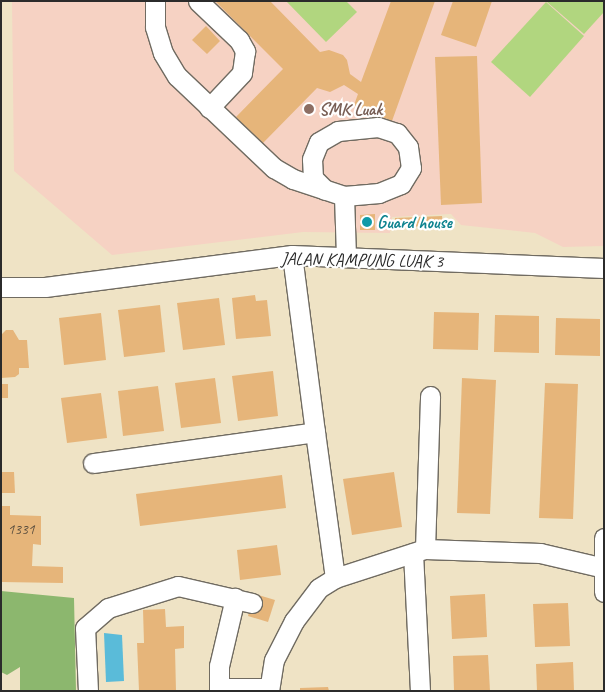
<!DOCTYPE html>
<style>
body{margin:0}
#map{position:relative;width:605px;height:692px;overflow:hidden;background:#efe3c5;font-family:Caveat,sans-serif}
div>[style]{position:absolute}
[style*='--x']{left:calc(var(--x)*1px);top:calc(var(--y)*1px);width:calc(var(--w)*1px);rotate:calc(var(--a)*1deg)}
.built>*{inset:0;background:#f6d2c3}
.green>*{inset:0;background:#b1d67f}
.forest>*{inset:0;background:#8cb76e}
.water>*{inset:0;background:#5abbd9}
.building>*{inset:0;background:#e6b57a}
.roads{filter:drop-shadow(1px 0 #706b61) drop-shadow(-1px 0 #706b61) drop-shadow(0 1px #706b61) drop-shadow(0 -1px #706b61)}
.minor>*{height:19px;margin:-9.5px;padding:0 9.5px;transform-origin:9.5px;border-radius:9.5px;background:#fff}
.dots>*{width:14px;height:14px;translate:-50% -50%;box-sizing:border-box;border:2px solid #fff;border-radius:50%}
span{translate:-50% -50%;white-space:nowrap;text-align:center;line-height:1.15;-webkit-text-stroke:4.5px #fff;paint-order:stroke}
.number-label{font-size:15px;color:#5a4e3f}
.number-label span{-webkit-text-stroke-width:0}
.education-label{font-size:18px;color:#785e54;font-weight:700}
.left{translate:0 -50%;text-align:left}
.culture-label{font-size:18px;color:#0d838f;font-weight:700}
.street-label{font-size:18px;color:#2b2b2b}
.frame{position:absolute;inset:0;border:2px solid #2b2b2b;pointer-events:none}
</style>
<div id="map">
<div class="built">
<div style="clip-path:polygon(12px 1px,604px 1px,604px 246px,563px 247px,535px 233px,461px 225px,451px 214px,392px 217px,390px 233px,303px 232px,112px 255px,14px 171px)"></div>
</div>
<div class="green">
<div style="clip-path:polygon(286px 1px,346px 1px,357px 12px,326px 42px)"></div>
<div style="clip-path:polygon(604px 1px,604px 12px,584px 34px,547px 2px)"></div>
<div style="clip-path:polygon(546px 2px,584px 36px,530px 97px,491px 62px)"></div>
</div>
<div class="forest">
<div style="clip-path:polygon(1px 591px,74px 598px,76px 691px,20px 691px,20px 667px,7px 675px,1px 672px)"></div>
</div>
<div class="water">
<div style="clip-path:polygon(104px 633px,122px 635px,124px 681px,106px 682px)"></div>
</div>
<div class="building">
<div style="clip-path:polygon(215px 1px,270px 1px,320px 52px,329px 50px,343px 55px,347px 60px,350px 74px,361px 82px,391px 1px,435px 1px,392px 121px,354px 105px,358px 94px,344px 85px,330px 92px,317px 88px,263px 143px,236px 117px,283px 69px)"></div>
<div style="clip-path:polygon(453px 1px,492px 1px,476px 47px,441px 35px)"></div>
<div style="clip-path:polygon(206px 26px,220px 41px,207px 54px,192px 40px)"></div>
<div style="clip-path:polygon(477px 56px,482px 203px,441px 205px,435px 57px)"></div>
<div style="clip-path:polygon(375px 214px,375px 230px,360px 230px,360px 215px)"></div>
<div style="clip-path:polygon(442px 216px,443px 226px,395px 227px,395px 218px)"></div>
<div style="clip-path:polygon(255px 295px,256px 301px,267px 300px,271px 336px,236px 339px,232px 298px)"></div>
<div style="clip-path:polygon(219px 298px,225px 345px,183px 350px,177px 303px)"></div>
<div style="clip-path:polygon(160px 305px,165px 352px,124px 357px,118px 310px)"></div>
<div style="clip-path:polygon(434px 312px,479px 313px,478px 350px,433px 349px)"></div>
<div style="clip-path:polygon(101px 313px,106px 360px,64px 365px,59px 318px)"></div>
<div style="clip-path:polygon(495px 315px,539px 316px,539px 353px,494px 352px)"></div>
<div style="clip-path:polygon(556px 318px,600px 319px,600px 356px,555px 355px)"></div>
<div style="clip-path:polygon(6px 330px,13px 330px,19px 340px,27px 340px,29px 368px,19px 368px,19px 374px,15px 377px,1px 378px,1px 335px)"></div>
<div style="clip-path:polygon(273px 371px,278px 416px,238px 421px,232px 376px)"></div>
<div style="clip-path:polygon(215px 378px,221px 423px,181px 428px,175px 383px)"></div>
<div style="clip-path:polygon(462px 378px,496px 380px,490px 514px,457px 513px)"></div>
<div style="clip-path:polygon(545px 383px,578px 384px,573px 519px,539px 518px)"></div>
<div style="clip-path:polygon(1px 384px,8px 384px,8px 398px,1px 398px)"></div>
<div style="clip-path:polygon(158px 386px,164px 431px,123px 436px,118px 391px)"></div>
<div style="clip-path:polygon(101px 393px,107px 438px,67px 443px,61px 398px)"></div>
<div style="clip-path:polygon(1px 472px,14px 472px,15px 493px,1px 493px)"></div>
<div style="clip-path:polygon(394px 472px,402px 527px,352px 535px,343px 479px)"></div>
<div style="clip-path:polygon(282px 475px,286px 508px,140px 526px,136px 494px)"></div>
<div style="clip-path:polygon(1px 506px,10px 506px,10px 515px,41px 516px,41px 545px,33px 544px,32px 566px,63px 567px,63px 583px,1px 582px)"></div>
<div style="clip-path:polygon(277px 545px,281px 575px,240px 580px,237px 550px)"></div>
<div style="clip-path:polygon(255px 594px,275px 600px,268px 622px,248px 616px)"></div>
<div style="clip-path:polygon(485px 594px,487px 637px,452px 639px,450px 596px)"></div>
<div style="clip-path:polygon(568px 603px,570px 646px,535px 647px,533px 604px)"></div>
<div style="clip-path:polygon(165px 609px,166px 627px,184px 626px,184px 648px,175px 649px,176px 691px,139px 691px,137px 643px,144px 643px,143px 610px)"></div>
<div style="clip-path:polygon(488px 655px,490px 691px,454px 691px,453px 656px)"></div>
<div style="clip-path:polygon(573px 662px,574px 691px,537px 691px,536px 664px)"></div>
<div style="clip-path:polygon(328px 687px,329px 691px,300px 691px,300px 688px)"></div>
</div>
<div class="roads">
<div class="minor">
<div style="--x:155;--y:1;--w:26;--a:90"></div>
<div style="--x:155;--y:27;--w:27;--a:73"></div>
<div style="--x:163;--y:53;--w:27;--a:59"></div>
<div style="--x:177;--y:76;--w:134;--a:43.5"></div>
<div style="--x:274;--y:168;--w:22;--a:30"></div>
<div style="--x:293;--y:179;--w:54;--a:18.4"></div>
<div style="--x:344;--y:196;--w:61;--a:88.1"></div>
<div style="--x:198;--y:1;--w:57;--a:43.6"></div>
<div style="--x:239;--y:40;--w:13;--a:61"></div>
<div style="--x:245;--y:51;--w:22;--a:98"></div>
<div style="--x:242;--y:73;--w:48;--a:133.3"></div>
<div style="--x:325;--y:190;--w:17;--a:-135"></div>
<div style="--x:313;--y:178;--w:19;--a:-93"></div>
<div style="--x:312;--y:159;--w:18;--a:-68"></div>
<div style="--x:319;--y:142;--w:22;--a:-30"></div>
<div style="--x:338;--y:131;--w:40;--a:-5.7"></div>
<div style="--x:378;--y:127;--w:20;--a:18"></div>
<div style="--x:397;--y:133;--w:18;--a:52"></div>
<div style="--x:408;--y:147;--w:21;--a:82"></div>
<div style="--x:411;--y:168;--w:19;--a:122"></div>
<div style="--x:401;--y:184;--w:24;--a:158"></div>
<div style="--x:379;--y:193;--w:35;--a:175"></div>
<div style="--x:1;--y:287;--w:44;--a:0"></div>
<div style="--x:45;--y:287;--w:249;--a:-7.4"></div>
<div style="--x:292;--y:255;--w:312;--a:2.4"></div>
<div style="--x:93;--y:463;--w:224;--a:-7.9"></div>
<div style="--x:315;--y:432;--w:178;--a:-97.4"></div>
<div style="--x:604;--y:538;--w:54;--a:90"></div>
<div style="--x:425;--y:549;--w:153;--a:-88.1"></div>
<div style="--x:413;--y:553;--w:138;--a:87.1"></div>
<div style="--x:335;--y:578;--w:95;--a:-17.9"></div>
<div style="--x:425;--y:549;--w:115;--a:2"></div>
<div style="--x:540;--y:553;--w:66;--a:13.2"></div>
<div style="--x:219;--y:688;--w:50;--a:0"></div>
<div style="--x:88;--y:691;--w:63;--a:-92.7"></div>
<div style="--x:85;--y:628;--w:30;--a:-41"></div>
<div style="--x:108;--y:608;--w:73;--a:-17.4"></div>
<div style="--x:178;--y:586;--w:76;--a:12.9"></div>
<div style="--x:219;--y:691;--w:25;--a:-90"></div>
<div style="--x:219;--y:666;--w:70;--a:-76.8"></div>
<div style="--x:269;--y:691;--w:31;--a:-81"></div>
<div style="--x:274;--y:660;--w:44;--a:-62.9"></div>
<div style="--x:294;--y:621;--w:41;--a:-52.9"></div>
<div style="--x:319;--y:588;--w:19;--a:-32"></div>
<div style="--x:335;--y:578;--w:147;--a:-97.8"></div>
</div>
</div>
<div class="dots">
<div style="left:309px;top:109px;background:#8d6e63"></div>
<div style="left:367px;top:222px;background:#0f9aa8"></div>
</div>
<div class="number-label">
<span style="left:21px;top:530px">1331</span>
</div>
<div class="education-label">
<span class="left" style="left:319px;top:109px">SMK Luak</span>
</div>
<div class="culture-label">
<span class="left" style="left:377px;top:222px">Guard house</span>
</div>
<div class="street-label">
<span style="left:362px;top:260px;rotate:1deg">JALAN KAMPUNG LUAK 3</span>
</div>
<div class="frame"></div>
</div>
